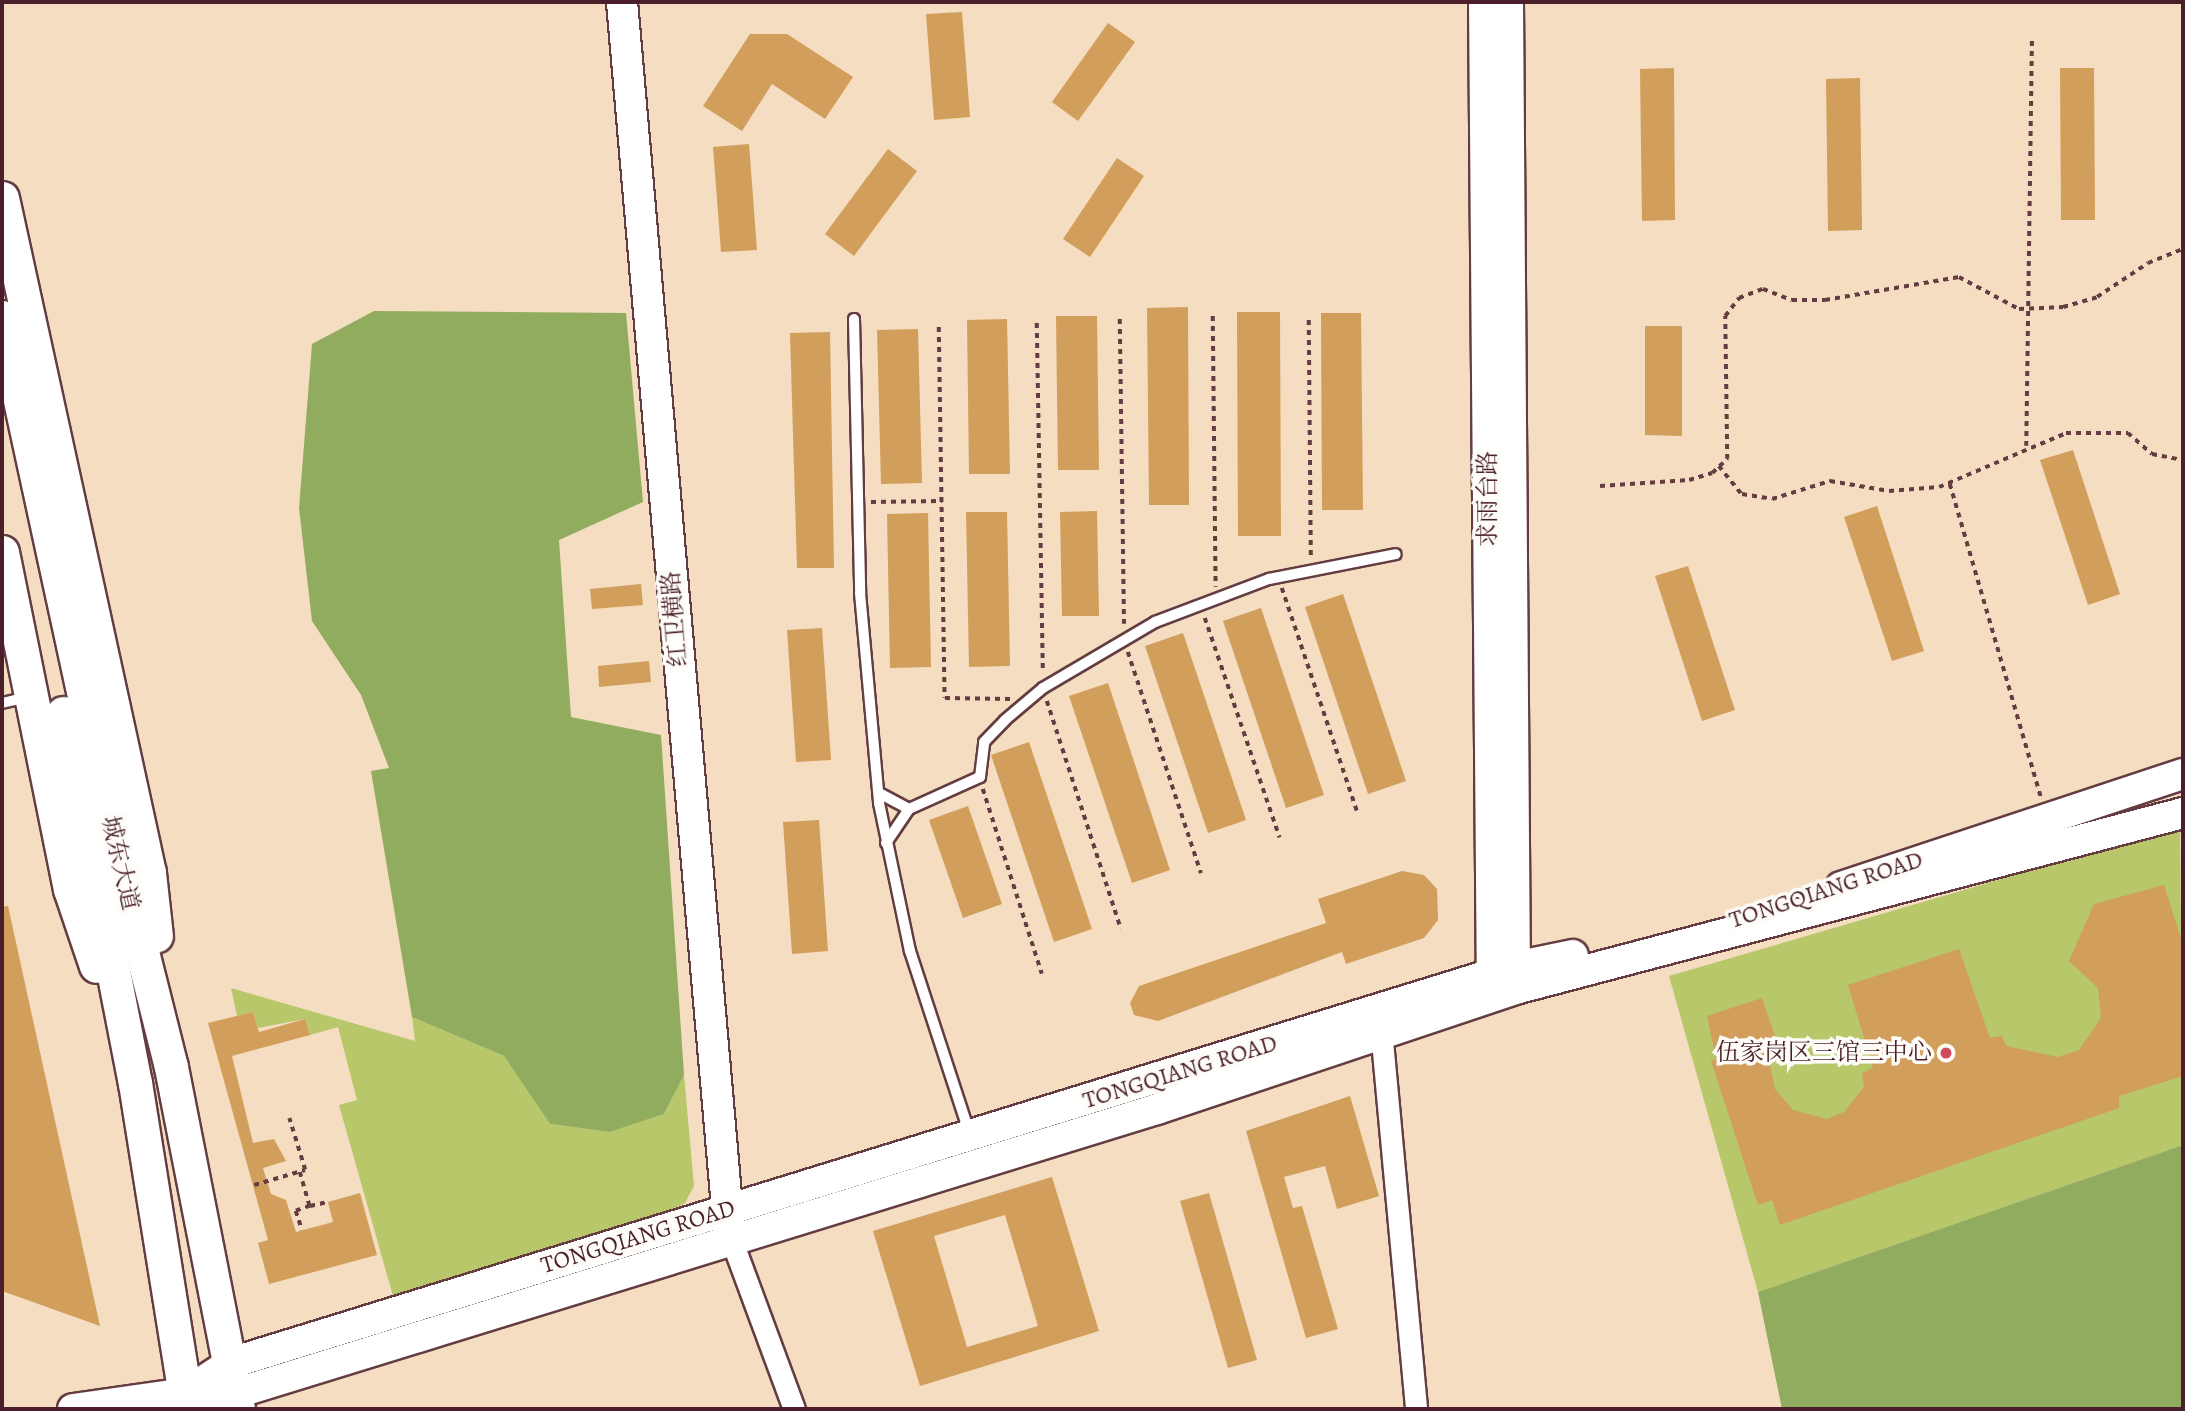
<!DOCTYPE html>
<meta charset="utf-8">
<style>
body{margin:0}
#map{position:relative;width:2185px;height:1411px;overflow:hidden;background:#f4ddc0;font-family:Alegreya,"Noto Serif SC",serif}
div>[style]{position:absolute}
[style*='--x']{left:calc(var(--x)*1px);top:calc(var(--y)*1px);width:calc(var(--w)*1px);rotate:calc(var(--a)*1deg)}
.green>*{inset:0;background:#b7c76a}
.forest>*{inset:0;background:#91ac5e}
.building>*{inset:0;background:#d19e5c}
.path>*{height:3.5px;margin-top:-1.75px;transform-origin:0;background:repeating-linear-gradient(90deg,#643c41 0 5px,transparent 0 10px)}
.roads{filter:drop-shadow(2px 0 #643c41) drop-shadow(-2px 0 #643c41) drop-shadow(0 2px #643c41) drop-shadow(0 -2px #643c41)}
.lane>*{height:10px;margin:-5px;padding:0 5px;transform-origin:5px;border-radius:5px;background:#fff}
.street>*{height:21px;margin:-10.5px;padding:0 10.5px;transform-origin:10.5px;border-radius:10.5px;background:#fff}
.secondary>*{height:30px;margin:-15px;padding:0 15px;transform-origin:15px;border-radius:15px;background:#fff}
.primary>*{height:33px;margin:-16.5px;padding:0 16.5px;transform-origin:16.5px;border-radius:16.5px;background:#fff}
.dots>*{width:19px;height:19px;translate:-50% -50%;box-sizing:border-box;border:4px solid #fdfcf7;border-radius:50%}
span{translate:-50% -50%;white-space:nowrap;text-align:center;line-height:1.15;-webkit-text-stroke:7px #fdfcf7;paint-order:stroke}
.street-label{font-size:24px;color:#4a1f2b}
.poi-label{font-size:24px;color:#4a1f2b}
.right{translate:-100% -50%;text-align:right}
.frame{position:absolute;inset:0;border:4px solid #4a1f2b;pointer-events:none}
</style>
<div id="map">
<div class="green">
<div style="clip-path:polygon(2180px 827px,2183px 1145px,1758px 1292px,1669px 976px)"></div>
<div style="clip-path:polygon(231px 988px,415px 1041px,412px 1017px,504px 1056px,550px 1124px,610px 1132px,664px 1114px,684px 1075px,694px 1186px,685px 1203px,659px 1216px,393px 1296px,339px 1105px,357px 1100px,338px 1027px,310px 1035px,305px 1019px,258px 1028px,253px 1012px,237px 1016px)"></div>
</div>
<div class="forest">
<div style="clip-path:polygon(374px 311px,626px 313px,643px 502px,559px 540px,571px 717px,661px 735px,684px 1075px,664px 1114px,610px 1132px,550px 1124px,504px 1056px,412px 1017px,371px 771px,389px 768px,361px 695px,312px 621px,299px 508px,312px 344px)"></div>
<div style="clip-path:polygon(2183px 1145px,2183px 1409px,1782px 1409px,1758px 1292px)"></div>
</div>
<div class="building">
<div style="clip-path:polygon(962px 12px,970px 117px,934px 120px,926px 14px)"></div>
<div style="clip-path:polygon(1108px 23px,1135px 42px,1078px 121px,1052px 102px)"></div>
<div style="clip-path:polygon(750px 34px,787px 34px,853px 77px,825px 119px,772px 84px,742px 131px,703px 106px)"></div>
<div style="clip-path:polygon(1674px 68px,1675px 220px,1642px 221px,1640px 69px)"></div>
<div style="clip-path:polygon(2060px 68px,2094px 68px,2095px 220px,2061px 220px)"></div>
<div style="clip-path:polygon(1860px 78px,1862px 230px,1828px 231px,1826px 79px)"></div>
<div style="clip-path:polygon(749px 144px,757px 250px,721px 252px,713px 147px)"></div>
<div style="clip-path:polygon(888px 149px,917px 171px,854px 256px,825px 234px)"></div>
<div style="clip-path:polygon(1117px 158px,1144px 176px,1090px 257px,1063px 239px)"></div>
<div style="clip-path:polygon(1188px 307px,1189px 505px,1149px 505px,1147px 308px)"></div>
<div style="clip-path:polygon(1237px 312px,1280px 312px,1281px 536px,1238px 536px)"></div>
<div style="clip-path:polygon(1321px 313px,1361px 313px,1363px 510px,1322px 510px)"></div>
<div style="clip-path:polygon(1056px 316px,1097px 316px,1099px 470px,1058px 470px)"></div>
<div style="clip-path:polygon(1007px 319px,1010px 474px,969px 474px,967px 320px)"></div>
<div style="clip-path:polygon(1645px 326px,1682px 326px,1682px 436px,1645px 435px)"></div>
<div style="clip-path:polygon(918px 329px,922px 483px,881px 484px,877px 330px)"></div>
<div style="clip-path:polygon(830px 332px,834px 568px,797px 568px,790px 333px)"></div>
<div style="clip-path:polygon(2073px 450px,2120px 594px,2088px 605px,2040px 460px)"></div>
<div style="clip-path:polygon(1877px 506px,1924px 651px,1892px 661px,1844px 517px)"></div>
<div style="clip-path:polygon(1097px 511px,1099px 616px,1062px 616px,1060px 512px)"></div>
<div style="clip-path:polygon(966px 512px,1007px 512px,1010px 666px,969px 667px)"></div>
<div style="clip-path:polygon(928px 513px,931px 667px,890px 668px,887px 514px)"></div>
<div style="clip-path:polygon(1688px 566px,1735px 710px,1702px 721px,1655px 576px)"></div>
<div style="clip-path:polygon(641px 584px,643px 605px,592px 609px,590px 589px)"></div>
<div style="clip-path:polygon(1343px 594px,1406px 781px,1368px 794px,1305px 607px)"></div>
<div style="clip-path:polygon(1261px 608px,1324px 795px,1286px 808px,1223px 621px)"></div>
<div style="clip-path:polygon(822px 628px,831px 760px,796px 762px,787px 630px)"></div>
<div style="clip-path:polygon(1183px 633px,1246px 820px,1208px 833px,1145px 646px)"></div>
<div style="clip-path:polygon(649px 661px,651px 682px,599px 687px,598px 666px)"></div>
<div style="clip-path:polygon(1108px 683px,1170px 870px,1132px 883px,1069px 696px)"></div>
<div style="clip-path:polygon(1029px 742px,1092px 929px,1054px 942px,991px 755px)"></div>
<div style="clip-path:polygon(968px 806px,1002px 904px,963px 918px,929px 820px)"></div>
<div style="clip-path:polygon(819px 820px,828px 951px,792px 954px,783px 822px)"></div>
<div style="clip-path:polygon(1402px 871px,1424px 875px,1437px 889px,1438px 920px,1424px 938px,1346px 964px,1342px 952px,1158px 1021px,1134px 1015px,1130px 1003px,1139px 986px,1326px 923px,1318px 899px)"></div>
<div style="clip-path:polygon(2164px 885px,2183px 945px,2183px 1076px,2119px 1096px,2119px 1108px,1780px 1225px,1772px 1200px,1758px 1205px,1711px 1061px,1716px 1059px,1707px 1016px,1762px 998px,1777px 1042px,1770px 1065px,1775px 1089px,1793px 1110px,1827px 1119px,1844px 1112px,1864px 1087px,1862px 1073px,1873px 1068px,1848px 985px,1959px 949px,1990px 1038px,2002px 1036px,2006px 1046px,2058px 1057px,2079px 1050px,2101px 1018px,2098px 988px,2069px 961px,2094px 904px)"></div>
<div style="clip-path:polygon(8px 906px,100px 1326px,2px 1291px,2px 907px)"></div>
<div style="clip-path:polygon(253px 1012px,259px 1032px,305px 1019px,310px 1035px,232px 1056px,253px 1143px,274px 1139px,286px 1161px,263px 1168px,271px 1194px,286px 1200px,296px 1232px,333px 1222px,328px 1202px,360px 1193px,377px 1255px,269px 1284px,258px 1243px,268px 1240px,208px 1023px)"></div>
<div style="clip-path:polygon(1350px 1096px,1379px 1196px,1337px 1209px,1325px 1166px,1284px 1177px,1293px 1208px,1302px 1206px,1338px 1329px,1306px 1338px,1246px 1131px)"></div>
<div style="clip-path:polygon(evenodd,1052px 1177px,1099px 1331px,920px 1386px,873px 1231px,1052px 1177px,1005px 1215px,1038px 1326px,967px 1347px,934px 1236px,1005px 1215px)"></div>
<div style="clip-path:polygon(1209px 1193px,1257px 1360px,1228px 1368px,1180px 1201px)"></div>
</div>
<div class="path">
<div style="--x:1213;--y:316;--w:271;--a:89.4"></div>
<div style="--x:1120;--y:319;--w:305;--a:89.2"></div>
<div style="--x:1309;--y:320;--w:237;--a:89.5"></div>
<div style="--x:1037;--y:323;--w:350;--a:89"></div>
<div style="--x:939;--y:327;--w:371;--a:89.1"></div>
<div style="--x:945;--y:698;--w:65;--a:0.9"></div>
<div style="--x:2026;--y:446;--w:406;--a:-89.2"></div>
<div style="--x:1719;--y:466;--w:36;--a:51"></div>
<div style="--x:1742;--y:494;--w:30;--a:9"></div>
<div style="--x:1772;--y:499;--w:61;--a:-17.2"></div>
<div style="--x:1830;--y:481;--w:60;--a:9.6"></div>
<div style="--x:1889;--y:491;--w:50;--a:-4.6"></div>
<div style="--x:1939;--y:487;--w:138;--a:-23"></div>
<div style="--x:2066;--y:433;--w:62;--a:0"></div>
<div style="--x:2128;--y:433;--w:32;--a:41"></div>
<div style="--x:2152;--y:454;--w:32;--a:11"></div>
<div style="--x:1950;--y:484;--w:327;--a:73.8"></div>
<div style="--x:1600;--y:486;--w:89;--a:-3.9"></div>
<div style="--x:1689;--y:480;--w:24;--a:-17"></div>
<div style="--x:1712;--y:473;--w:21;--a:-43"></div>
<div style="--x:1727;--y:459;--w:143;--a:-90.8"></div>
<div style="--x:1725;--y:316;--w:23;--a:-52"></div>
<div style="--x:1739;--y:298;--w:26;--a:-21"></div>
<div style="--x:1763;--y:289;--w:31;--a:21"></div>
<div style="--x:1792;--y:300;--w:33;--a:0"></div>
<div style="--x:1825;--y:300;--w:136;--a:-9.7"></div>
<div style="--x:1959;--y:277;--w:68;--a:28.1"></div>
<div style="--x:2019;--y:309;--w:44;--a:-2.6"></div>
<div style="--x:2063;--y:307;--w:35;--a:-16"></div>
<div style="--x:2097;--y:297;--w:61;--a:-33.7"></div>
<div style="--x:2148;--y:263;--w:38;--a:-22"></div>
<div style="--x:871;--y:502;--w:71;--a:-0.8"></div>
<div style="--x:1282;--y:588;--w:235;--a:71.4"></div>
<div style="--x:1205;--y:618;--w:232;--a:71.2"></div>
<div style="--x:1128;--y:652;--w:233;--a:71.7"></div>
<div style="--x:1047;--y:701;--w:240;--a:72"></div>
<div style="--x:983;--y:789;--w:194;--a:72.3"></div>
<div style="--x:300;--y:1172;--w:35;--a:74"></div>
<div style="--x:310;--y:1206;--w:15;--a:160"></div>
<div style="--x:296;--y:1211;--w:20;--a:72"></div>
<div style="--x:254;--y:1185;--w:53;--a:-16.4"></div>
<div style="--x:305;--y:1170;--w:54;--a:-107.1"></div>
<div style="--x:310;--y:1206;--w:18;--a:-13"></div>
</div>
<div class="roads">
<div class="lane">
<div style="--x:854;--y:319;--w:274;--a:88.7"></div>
<div style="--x:860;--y:593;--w:211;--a:84.8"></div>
<div style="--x:879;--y:803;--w:151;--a:78.2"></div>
<div style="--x:910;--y:951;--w:190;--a:71.9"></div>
<div style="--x:2;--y:703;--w:27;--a:-13"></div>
<div style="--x:879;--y:793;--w:34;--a:28"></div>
<div style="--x:886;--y:843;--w:41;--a:-55.9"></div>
<div style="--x:909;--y:809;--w:78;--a:-24.3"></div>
<div style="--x:980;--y:777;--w:35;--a:-83"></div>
<div style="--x:984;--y:742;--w:30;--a:-46"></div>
<div style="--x:1005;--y:720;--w:50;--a:-40.1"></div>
<div style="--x:1043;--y:688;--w:130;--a:-30.5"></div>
<div style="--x:1155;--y:622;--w:122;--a:-20.7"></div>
<div style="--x:1269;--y:579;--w:129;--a:-11.1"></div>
</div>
<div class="street">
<div style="--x:1381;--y:1030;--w:381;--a:84.7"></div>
<div style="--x:730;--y:1236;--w:184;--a:69.7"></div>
</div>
<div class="secondary">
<div style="--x:622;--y:2;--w:1232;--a:85.02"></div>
<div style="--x:1484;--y:2;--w:990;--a:89.54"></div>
<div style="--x:1508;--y:2;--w:983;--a:89.59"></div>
<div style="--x:1841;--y:887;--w:360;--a:-18.3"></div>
<div style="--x:176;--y:1399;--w:66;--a:-33.2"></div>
<div style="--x:231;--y:1363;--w:1344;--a:-17.14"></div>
<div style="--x:1515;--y:967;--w:59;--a:-11.7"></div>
<div style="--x:73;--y:1409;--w:113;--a:-8.1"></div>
<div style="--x:185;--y:1393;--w:30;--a:14"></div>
<div style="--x:214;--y:1400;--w:987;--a:-17.15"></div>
<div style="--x:1157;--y:1109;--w:378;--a:-18.5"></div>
<div style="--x:1515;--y:989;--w:691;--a:-14.76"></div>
</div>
<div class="primary">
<div style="--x:2;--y:198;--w:691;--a:77.71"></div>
<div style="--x:149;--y:873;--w:63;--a:83.7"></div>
<div style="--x:2;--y:317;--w:572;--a:77.79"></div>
<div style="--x:123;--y:876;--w:197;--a:75.9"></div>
<div style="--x:171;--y:1067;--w:349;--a:78.9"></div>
<div style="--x:2;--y:552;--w:344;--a:78.6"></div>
<div style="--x:70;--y:889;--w:81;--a:71.3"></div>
<div style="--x:63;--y:713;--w:377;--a:79"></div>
<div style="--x:135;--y:1083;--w:330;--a:80.9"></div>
</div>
</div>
<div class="dots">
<div style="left:1946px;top:1053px;background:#d1495b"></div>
</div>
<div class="street-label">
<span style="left:1488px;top:499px;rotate:-90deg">求雨台路</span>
<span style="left:675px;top:619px;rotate:-95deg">红卫横路</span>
<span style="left:120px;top:863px;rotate:77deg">城东大道</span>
<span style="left:1826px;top:890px;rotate:-18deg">TONGQIANG ROAD</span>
<span style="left:1180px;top:1072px;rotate:-17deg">TONGQIANG ROAD</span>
<span style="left:638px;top:1237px;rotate:-17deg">TONGQIANG ROAD</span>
</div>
<div class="poi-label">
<span class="right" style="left:1932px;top:1053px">伍家岗区三馆三中心</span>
</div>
<div class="frame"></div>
</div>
